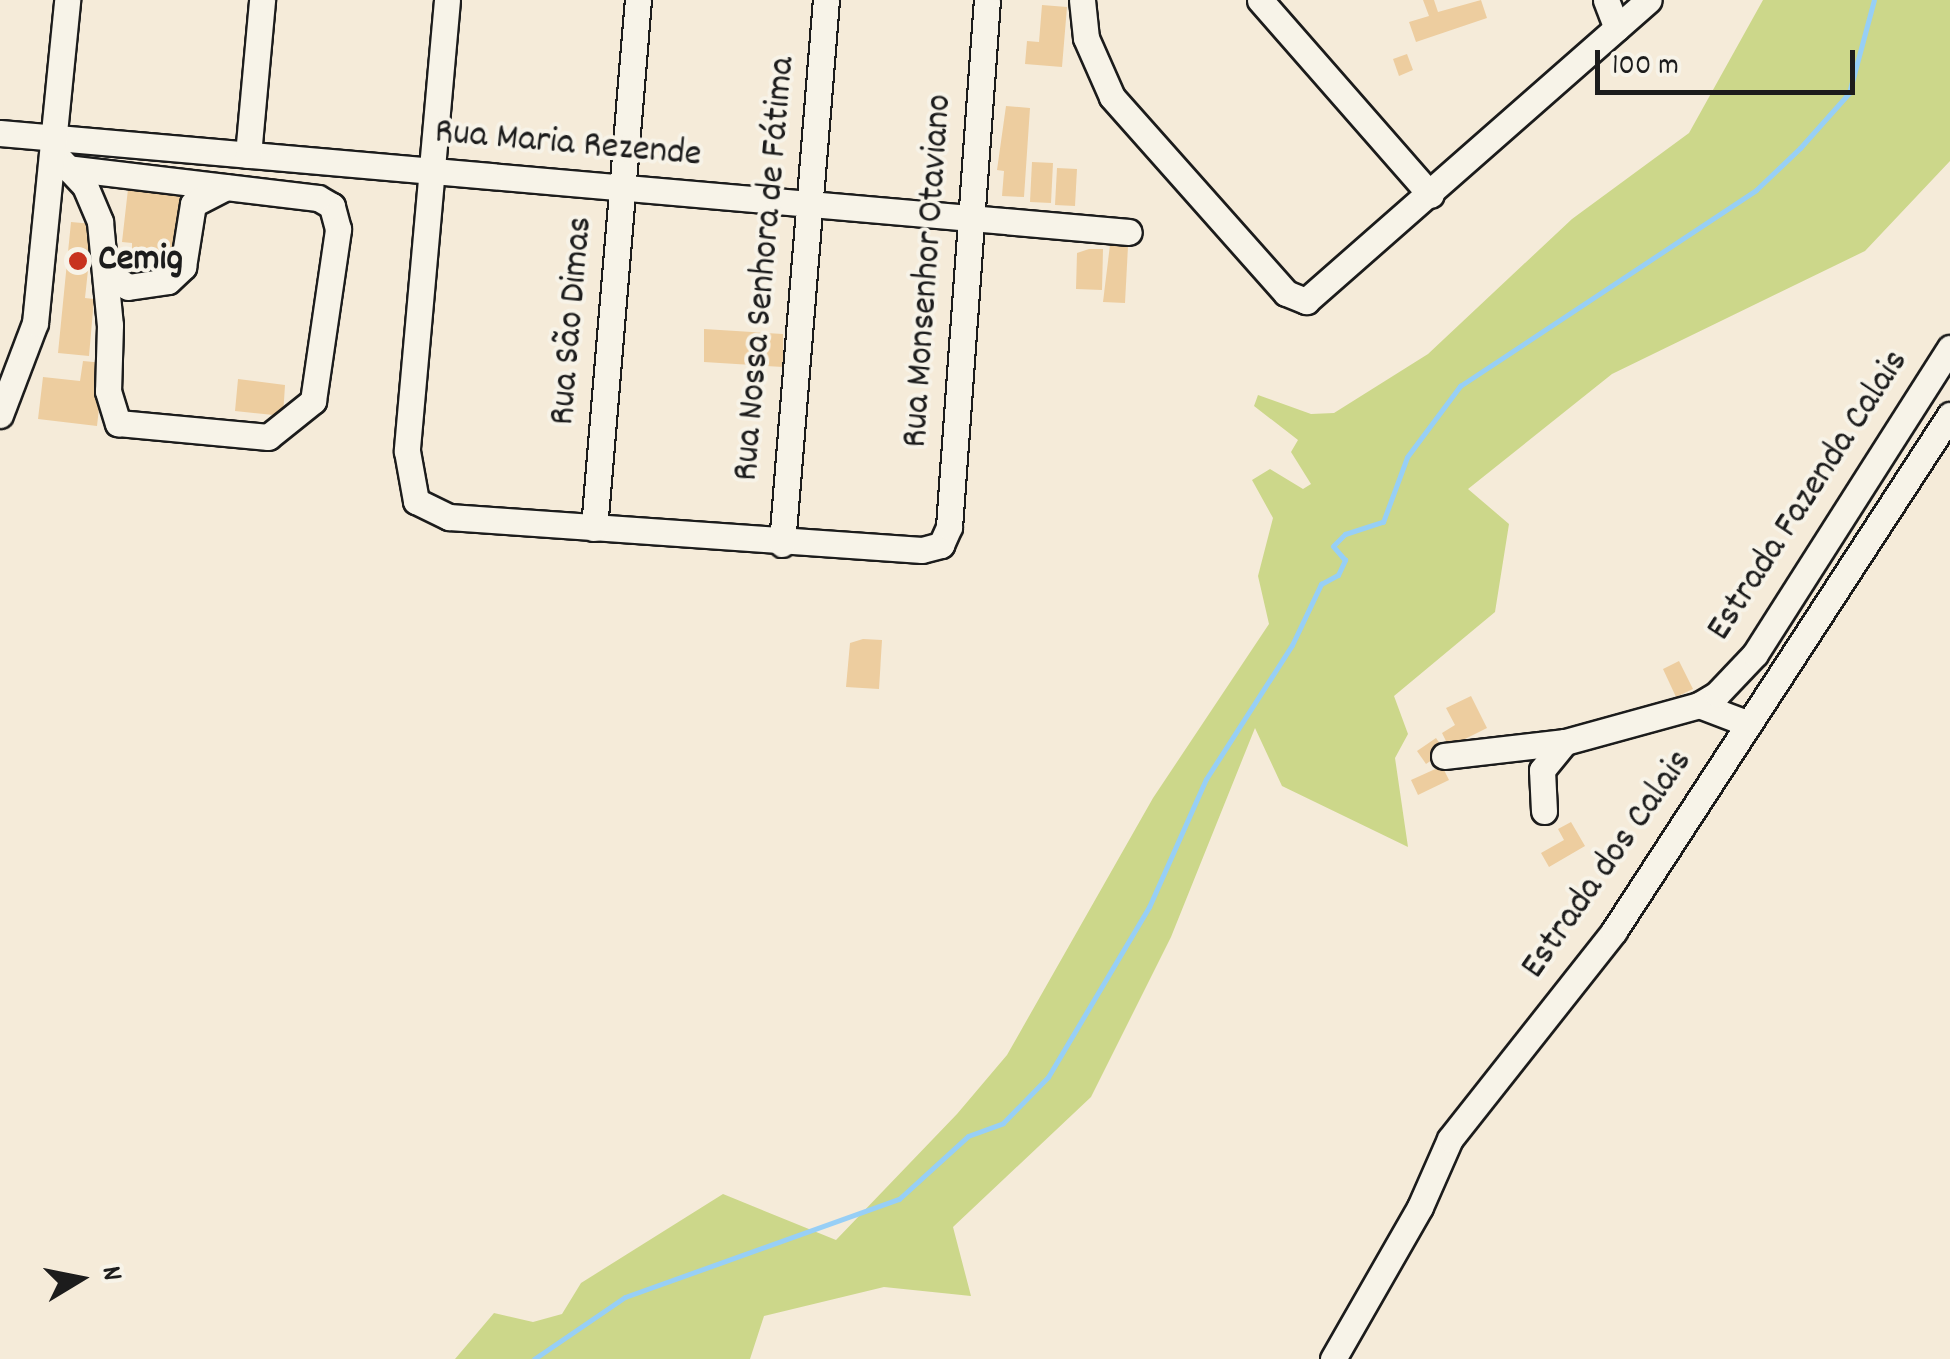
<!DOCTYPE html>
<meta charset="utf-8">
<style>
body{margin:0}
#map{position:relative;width:1950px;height:1359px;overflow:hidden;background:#f5ebd9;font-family:Dekko,sans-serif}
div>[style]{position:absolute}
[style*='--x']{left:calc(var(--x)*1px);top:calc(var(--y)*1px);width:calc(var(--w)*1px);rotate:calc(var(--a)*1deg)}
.green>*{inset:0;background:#ccd78a}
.stream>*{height:5px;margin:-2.5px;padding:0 2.5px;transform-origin:2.5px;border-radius:2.5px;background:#97cff6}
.building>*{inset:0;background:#edcd9f}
.roads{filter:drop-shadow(2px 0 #1c1c1c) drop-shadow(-2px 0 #1c1c1c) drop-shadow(0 2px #1c1c1c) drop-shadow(0 -2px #1c1c1c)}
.minor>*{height:25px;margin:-12.5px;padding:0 12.5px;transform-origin:12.5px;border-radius:12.5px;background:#f7f3e8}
.dots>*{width:28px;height:28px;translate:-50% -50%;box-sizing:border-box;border:5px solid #f7f3e8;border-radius:50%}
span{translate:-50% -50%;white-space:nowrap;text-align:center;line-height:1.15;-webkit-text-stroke:8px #f7f3e8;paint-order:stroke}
.street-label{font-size:38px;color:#1c1c1c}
.poi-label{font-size:38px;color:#1c1c1c;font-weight:700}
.left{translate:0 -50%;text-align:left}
.north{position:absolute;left:30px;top:1229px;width:100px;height:100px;-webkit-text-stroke:8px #f7f3e8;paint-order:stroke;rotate:80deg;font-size:28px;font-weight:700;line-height:40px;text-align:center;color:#1c1c1c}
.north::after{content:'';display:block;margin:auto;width:35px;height:45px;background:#1c1c1c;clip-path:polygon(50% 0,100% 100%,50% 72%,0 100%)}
.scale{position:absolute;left:1595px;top:50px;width:260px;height:45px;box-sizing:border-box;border:5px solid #1c1c1c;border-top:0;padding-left:12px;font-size:30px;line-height:35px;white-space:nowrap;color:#1c1c1c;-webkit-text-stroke:8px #f7f3e8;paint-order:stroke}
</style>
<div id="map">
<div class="green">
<div style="clip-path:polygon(1763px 0,1950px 0,1950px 161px,1865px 251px,1612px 374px,1468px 489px,1509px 524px,1495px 612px,1394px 696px,1408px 734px,1395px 758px,1408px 847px,1282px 786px,1255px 728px,1171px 937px,1091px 1097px,953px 1227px,971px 1296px,884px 1287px,764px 1316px,750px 1359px,455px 1359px,494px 1313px,533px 1322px,562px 1314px,581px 1283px,723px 1194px,836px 1240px,957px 1114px,1007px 1055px,1153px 798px,1269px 624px,1258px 576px,1273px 518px,1252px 480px,1270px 469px,1303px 489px,1311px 484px,1291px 452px,1298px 440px,1254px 406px,1258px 395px,1311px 414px,1334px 413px,1428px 354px,1572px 219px,1689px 133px)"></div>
</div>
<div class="stream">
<div style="--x:534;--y:1359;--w:110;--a:-34.3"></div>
<div style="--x:625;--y:1297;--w:291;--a:-19.7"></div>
<div style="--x:899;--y:1199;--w:93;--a:-42.4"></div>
<div style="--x:968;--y:1136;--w:37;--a:-20"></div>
<div style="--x:1003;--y:1123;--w:64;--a:-45.6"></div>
<div style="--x:1048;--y:1077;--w:198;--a:-59.3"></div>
<div style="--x:1149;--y:907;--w:140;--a:-66"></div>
<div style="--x:1206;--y:779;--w:159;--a:-57.3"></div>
<div style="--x:1292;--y:645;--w:68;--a:-64.6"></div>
<div style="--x:1321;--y:584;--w:19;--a:-28"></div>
<div style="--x:1338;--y:575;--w:17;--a:-65"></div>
<div style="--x:1345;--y:560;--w:18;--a:-131"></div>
<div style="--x:1333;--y:546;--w:17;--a:-45"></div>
<div style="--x:1345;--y:534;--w:40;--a:-18"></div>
<div style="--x:1383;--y:522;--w:69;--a:-69.7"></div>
<div style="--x:1407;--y:457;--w:89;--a:-53.3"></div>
<div style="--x:1460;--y:386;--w:355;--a:-33.5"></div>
<div style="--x:1756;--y:190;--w:61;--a:-43.7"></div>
<div style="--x:1800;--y:148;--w:74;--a:-48.3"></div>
<div style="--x:1849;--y:93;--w:96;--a:-75"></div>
</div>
<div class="building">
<div style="clip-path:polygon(1423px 0,1434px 0,1438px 12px,1481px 0,1487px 18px,1416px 42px,1409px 22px,1429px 16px)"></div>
<div style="clip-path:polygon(1042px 5px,1067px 7px,1062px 67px,1025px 64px,1027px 41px,1039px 42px)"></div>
<div style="clip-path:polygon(1407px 54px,1413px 70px,1399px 76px,1393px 59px)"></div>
<div style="clip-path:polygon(1006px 106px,1030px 108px,1024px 197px,1002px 196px,1004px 171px,997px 170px)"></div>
<div style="clip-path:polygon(1032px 162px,1053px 163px,1051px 203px,1030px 202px)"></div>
<div style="clip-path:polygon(1057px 168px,1077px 169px,1075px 206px,1055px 205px)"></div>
<div style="clip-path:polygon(128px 189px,185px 195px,181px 259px,132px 256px,132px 243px,122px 242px)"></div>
<div style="clip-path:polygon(71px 222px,93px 224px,85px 298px,94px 299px,89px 356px,58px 353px)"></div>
<div style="clip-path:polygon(1110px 245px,1128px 246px,1125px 303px,1103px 302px)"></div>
<div style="clip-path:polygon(1089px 249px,1103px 249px,1102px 290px,1076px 289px,1077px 253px)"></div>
<div style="clip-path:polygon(704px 329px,783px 334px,783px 367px,704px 362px)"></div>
<div style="clip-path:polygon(83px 361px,104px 363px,97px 426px,38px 419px,43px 377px,80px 381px)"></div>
<div style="clip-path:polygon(238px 379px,285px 385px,283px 416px,235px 411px)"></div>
<div style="clip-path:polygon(863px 639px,882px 640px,879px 689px,846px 687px,850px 643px)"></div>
<div style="clip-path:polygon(1679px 661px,1693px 689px,1676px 697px,1663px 669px)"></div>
<div style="clip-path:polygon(1471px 696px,1487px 728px,1449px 747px,1442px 733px,1455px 725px,1446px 708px)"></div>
<div style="clip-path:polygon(1436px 738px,1445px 751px,1426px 764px,1417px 751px)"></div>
<div style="clip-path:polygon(1442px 766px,1449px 780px,1418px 795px,1411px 780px)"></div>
<div style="clip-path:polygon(1571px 822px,1585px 846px,1549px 867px,1541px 853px,1564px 840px,1558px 829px)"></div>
</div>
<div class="roads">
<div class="minor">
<div style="--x:447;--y:0;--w:453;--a:95.1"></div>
<div style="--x:407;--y:451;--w:51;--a:79.8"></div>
<div style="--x:416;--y:501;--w:37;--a:26"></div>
<div style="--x:449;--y:517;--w:474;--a:4"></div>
<div style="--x:922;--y:550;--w:20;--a:-15"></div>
<div style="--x:941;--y:545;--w:20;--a:-66"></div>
<div style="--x:949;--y:527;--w:528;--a:-85.88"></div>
<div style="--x:1082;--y:0;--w:38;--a:84"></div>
<div style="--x:1086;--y:38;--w:64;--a:66.2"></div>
<div style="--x:1112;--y:97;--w:262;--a:48.4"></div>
<div style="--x:1286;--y:293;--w:22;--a:22"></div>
<div style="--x:1306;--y:301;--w:456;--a:-41.3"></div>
<div style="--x:1260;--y:0;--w:259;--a:48.8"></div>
<div style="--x:1606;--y:0;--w:30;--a:69"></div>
<div style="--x:0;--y:133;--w:1133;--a:5.01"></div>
<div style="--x:53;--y:152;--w:47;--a:46.7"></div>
<div style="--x:85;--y:186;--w:39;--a:67"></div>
<div style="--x:100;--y:222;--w:103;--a:84.5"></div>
<div style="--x:110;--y:325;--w:66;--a:91.7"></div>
<div style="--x:108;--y:391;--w:34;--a:73"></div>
<div style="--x:118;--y:423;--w:151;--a:5.3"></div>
<div style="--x:268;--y:437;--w:58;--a:-38.7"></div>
<div style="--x:313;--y:401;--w:174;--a:-81.7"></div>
<div style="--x:338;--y:229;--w:24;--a:-105"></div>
<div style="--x:332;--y:206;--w:16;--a:-150"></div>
<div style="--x:318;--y:198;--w:252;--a:-173.2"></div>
<div style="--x:248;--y:155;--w:156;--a:-84.8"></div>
<div style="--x:105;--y:272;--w:27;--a:33"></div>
<div style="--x:128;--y:287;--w:40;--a:-8.5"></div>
<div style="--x:168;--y:281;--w:21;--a:-43"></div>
<div style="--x:183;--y:267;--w:64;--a:-81"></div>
<div style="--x:193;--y:204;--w:37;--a:-27"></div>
<div style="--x:0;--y:415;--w:98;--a:-69.2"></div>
<div style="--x:35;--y:323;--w:325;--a:-84.3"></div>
<div style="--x:594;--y:528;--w:530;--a:-85.24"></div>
<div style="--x:782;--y:544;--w:546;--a:-85.38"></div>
<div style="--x:1699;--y:705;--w:53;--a:20.8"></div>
<div style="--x:1444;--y:756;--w:122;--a:-6.6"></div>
<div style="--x:1565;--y:742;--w:139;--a:-15.4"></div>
<div style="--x:1699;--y:705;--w:21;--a:-31"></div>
<div style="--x:1717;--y:694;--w:55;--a:-46.5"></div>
<div style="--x:1755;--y:654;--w:363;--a:-57.5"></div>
<div style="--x:1544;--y:811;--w:41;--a:-92.8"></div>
<div style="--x:1542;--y:770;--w:36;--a:-51"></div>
<div style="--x:1333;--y:1359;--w:175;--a:-60.2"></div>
<div style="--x:1420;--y:1207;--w:74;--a:-66.2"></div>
<div style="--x:1450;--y:1139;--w:265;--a:-51.7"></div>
<div style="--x:1614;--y:931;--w:616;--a:-56.93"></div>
</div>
</div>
<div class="dots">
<div style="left:78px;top:261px;background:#c8321e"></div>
</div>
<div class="street-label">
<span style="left:568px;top:145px;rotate:5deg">Rua Maria Rezende</span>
<span style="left:766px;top:269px;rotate:-85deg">Rua Nossa Senhora de Fátima</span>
<span style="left:929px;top:271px;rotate:-86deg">Rua Monsenhor Otaviano</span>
<span style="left:573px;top:321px;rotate:-85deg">Rua São Dimas</span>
<span style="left:1809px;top:496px;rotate:-57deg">Estrada Fazenda Calais</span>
<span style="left:1608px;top:865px;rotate:-55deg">Estrada dos Calais</span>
</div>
<div class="poi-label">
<span class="left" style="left:98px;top:261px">Cemig</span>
</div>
<div class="north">N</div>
<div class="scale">100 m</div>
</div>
